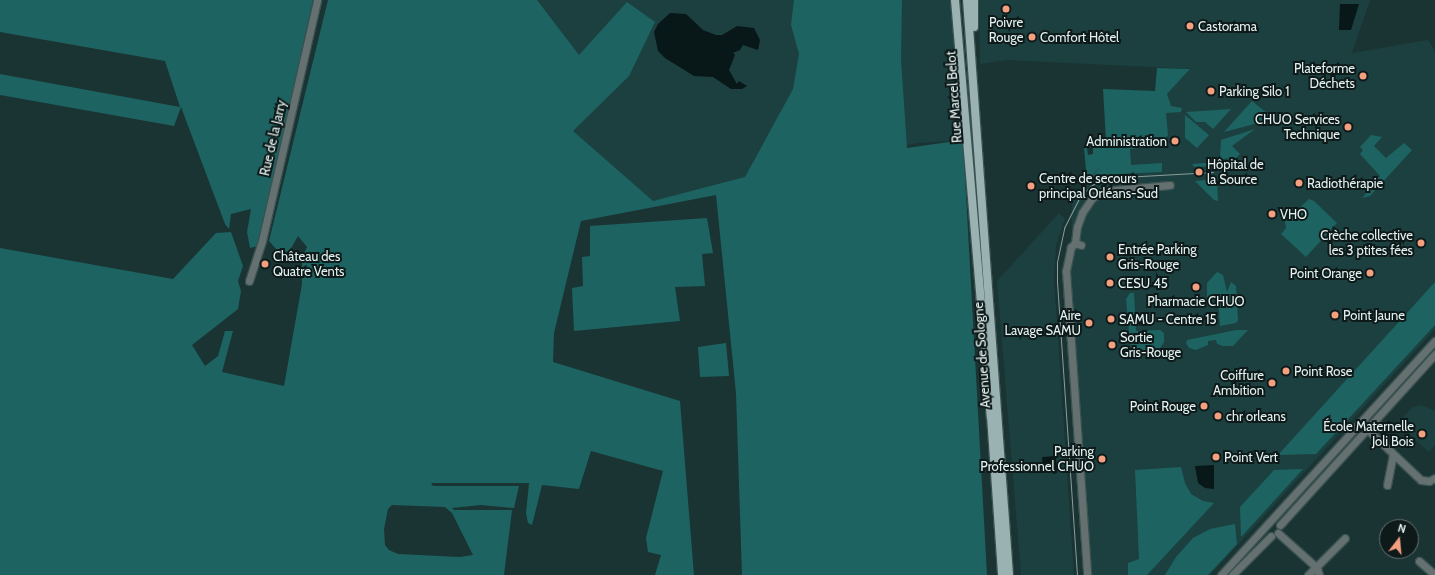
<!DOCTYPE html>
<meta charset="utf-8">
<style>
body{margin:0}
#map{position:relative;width:1435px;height:575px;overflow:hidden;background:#1a3433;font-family:Cabin,sans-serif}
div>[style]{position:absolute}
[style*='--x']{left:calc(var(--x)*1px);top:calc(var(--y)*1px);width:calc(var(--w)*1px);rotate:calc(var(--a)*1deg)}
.built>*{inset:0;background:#1b403f}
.green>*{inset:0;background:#1d6361}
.water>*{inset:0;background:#081717}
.roads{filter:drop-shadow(1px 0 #3a5251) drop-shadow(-1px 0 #3a5251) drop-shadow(0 1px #3a5251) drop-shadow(0 -1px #3a5251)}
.minor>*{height:7px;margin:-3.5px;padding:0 3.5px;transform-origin:3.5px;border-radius:3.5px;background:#657170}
.major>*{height:8px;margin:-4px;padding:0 4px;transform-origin:4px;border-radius:4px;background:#9ab2b1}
.tram>*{height:1px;margin:-0.5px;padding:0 0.5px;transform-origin:0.5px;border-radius:0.5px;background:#8a9e9d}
.dots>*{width:11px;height:11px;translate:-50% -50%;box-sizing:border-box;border:2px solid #0e1919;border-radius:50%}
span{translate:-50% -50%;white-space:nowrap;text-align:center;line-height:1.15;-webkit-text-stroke:4px #0e1919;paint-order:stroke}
.poi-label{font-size:13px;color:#e3f2f1}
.left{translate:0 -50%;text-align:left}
.right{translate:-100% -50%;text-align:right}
.street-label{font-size:13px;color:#e3f2f1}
.north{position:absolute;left:1379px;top:519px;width:40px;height:40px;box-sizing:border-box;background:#0e1919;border:1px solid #63706f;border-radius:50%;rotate:16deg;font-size:11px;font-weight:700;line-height:16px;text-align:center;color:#e3f2f1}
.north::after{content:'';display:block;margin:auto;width:14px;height:18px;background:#f2a07f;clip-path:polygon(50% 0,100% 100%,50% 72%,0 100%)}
</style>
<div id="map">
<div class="built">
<div style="clip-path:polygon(526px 0,952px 0,963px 140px,917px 143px,653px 201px,542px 222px)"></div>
<div style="clip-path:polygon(979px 0,1370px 0,1352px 53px,1428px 40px,1435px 51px,1435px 329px,1210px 575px,1092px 575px,1071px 276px,1072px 198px,1190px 69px,1195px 69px,1007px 60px,980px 64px)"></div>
<div style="clip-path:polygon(1059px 213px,1065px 219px,1056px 245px,1054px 279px,1074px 575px,1021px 575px,997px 281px)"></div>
<div style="clip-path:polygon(1421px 405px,1435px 411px,1435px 445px,1429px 452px,1397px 423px,1413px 407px)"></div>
</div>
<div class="green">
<div style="clip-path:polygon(0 0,313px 0,258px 246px,250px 248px,247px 232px,251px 209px,231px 214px,229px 229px,225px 224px,181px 107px,174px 126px,0 95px,0 74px,180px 107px,165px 61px,0 32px)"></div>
<div style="clip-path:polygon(evenodd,328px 0,537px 0,579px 55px,627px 2px,655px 22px,629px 76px,573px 131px,653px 201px,745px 177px,793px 89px,799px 54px,791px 25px,794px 0,902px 0,901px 59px,907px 148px,963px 140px,987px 575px,742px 575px,736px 393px,716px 195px,581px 221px,554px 333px,553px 362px,680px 401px,694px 575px,655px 575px,661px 555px,648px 552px,646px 538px,663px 471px,591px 451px,579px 489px,542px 485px,532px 525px,528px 523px,526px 513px,529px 483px,431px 483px,433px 486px,519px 486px,514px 508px,481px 505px,452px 508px,454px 510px,512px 510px,504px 575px,0 575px,0 248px,173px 279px,216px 233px,231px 232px,243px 266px,238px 281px,241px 291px,238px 309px,192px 345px,205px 366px,218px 356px,225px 331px,233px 331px,222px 372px,284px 386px,302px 284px,302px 258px,307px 247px,298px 236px,289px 252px,277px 250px,269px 241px,328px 0,392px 505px,445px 507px,452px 513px,473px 555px,460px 557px,398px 554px,389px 550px,385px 545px,384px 529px,388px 509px,392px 505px)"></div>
<div style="clip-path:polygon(1157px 68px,1190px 69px,1167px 94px,1171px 106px,1182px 108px,1181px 112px,1166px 113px,1168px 135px,1159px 146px,1130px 149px,1131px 165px,1162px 163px,1162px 172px,1099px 175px,1088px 181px,1102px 165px,1087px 181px,1084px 148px,1087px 148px,1088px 155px,1093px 154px,1093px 143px,1106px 141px,1103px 89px,1155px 91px)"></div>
<div style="clip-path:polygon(1252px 101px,1274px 119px,1224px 132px)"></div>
<div style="clip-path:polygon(1231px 109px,1213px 129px,1205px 122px,1196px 122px,1186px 112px)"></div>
<div style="clip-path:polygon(1185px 115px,1209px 135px,1197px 148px,1185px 138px)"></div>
<div style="clip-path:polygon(1255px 129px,1232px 146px,1240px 154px,1236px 158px,1220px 159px,1221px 140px)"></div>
<div style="clip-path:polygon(1371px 135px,1382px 137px,1374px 146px,1386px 158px,1404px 143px,1412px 150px,1370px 196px,1362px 198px,1380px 176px,1360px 154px,1363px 150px,1360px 147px)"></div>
<div style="clip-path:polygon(1218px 162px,1218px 166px,1194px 167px,1192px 164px)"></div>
<div style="clip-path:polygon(1217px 179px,1218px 201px,1214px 200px,1195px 181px)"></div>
<div style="clip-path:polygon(1309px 199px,1314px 201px,1337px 223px,1306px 257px,1281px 234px,1286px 228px,1285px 221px)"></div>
<div style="clip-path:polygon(707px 218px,713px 253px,702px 254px,705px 286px,675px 287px,680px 321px,574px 331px,572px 288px,583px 286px,582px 257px,590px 256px,590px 226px)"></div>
<div style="clip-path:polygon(1217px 272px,1223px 275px,1227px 292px,1231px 282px,1236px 286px,1238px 320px,1236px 323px,1220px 326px,1218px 297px,1207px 297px,1207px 283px)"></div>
<div style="clip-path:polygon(1435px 282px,1435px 325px,1316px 454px,1278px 455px)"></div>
<div style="clip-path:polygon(1130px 293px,1134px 293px,1136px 331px,1160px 330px,1164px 333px,1164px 342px,1159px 350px,1137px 351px,1130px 344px,1126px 299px)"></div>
<div style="clip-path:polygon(1236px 330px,1248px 330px,1233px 346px,1223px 346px,1217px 344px,1216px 340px,1208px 341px,1208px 345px,1196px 350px,1189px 348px,1186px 343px,1187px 340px)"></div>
<div style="clip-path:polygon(726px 343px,729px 376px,700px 377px,698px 347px)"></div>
<div style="clip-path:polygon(1181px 467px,1185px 483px,1191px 494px,1203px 501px,1214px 503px,1147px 575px,1128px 575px,1128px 563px,1139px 559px,1135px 470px)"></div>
<div style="clip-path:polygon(1303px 469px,1242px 536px,1241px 536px,1240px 507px,1274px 470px)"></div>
<div style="clip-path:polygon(1235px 524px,1237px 544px,1208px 575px,1165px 575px,1176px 557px,1193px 538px,1210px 529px)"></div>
</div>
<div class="water">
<div style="clip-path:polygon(1340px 4px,1359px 4px,1351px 30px,1339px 30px)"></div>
<div style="clip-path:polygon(670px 13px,686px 14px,703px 30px,716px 35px,722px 35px,737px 26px,754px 28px,760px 40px,758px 50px,743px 45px,740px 50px,733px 53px,735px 55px,729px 70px,737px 84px,739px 81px,747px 86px,742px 89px,731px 89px,713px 77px,694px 76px,665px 58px,658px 51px,654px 32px,658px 24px)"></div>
<div style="clip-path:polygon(1056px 456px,1057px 473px,1053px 474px,1049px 466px,1043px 467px,1042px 457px)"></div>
<div style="clip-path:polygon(1214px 465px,1214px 489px,1205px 488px,1198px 483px,1195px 466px)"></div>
</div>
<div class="roads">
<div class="minor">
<div style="--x:1075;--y:243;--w:16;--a:-83"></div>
<div style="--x:1077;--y:227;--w:15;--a:-70"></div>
<div style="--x:1082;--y:213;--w:18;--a:-56"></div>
<div style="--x:1092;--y:198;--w:14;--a:-30"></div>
<div style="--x:1104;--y:191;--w:66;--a:-5.2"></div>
<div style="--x:1081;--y:245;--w:6;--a:-162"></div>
<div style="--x:1075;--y:243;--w:6;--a:135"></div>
<div style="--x:1071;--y:247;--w:25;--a:102"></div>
<div style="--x:1066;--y:271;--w:305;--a:86"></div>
<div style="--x:249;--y:281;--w:42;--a:-72"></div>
<div style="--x:262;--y:241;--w:247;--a:-77.1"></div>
<div style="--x:1367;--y:429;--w:74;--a:43.4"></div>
<div style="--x:1421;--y:480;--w:8;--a:7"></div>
<div style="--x:1429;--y:481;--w:7;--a:-27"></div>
<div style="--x:1387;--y:485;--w:31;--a:-79"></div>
<div style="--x:1280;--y:525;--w:231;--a:-47.8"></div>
<div style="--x:1278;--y:533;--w:52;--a:41.9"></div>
<div style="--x:1317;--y:568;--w:7;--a:74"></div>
<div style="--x:1419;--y:561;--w:21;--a:41"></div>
<div style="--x:1221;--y:575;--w:317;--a:-47.6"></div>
<div style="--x:1232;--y:575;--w:55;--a:-45"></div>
<div style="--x:1308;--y:575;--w:52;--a:-45"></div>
</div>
<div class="major">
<div style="--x:955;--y:0;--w:418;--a:85.1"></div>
<div style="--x:991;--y:416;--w:159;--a:86"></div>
<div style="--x:967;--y:0;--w:577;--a:85.82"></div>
<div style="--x:974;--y:0;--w:27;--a:90"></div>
</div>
</div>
<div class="tram">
<div style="--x:1077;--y:575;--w:293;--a:-93.9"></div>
<div style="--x:1057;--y:283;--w:21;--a:-90"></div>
<div style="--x:1057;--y:262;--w:35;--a:-78"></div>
<div style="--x:1064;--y:228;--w:37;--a:-63"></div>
<div style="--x:1081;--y:195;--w:15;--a:-42"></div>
<div style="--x:1092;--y:185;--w:15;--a:-28"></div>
<div style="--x:1105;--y:178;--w:108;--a:-3.2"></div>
</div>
<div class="dots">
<div style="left:1006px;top:9px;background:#f2a07f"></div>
<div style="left:1190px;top:26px;background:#f2a07f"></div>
<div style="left:1032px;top:37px;background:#f2a07f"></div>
<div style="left:1363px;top:76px;background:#f2a07f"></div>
<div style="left:1211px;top:91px;background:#f2a07f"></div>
<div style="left:1348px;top:127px;background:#f2a07f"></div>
<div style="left:1175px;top:141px;background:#f2a07f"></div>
<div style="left:1199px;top:172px;background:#f2a07f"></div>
<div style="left:1299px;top:183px;background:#f2a07f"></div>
<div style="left:1031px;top:186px;background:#f2a07f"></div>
<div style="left:1272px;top:214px;background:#f2a07f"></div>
<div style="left:1421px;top:243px;background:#f2a07f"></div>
<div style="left:1110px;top:257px;background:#f2a07f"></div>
<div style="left:265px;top:264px;background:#f2a07f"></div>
<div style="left:1370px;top:273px;background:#f2a07f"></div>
<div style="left:1110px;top:283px;background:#f2a07f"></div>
<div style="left:1196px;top:287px;background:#f2a07f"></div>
<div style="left:1335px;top:315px;background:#f2a07f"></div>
<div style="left:1111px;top:319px;background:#f2a07f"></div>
<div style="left:1089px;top:323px;background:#f2a07f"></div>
<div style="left:1112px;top:345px;background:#f2a07f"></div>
<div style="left:1286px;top:371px;background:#f2a07f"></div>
<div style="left:1272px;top:383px;background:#f2a07f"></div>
<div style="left:1204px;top:406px;background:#f2a07f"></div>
<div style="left:1218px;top:416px;background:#f2a07f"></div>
<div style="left:1422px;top:434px;background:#f2a07f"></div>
<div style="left:1216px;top:457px;background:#f2a07f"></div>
<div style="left:1102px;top:459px;background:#f2a07f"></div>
</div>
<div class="poi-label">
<span style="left:1006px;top:30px">Poivre<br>Rouge</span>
<span class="left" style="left:1198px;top:26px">Castorama</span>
<span class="left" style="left:1040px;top:37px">Comfort Hôtel</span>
<span class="right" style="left:1355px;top:76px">Plateforme<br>Déchets</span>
<span class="left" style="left:1219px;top:91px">Parking Silo 1</span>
<span class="right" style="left:1340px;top:127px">CHUO Services<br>Technique</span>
<span class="right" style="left:1167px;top:141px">Administration</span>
<span class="left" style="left:1207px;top:172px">Hôpital de<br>la Source</span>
<span class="left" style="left:1039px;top:186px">Centre de secours<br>principal Orléans-Sud</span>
<span class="left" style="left:1307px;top:183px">Radiothérapie</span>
<span class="left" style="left:1280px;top:214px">VHO</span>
<span class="right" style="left:1413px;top:243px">Crèche collective<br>les 3 ptites fées</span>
<span class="left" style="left:1118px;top:257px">Entrée Parking<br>Gris-Rouge</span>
<span class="left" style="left:273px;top:264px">Château des<br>Quatre Vents</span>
<span class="right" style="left:1362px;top:273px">Point Orange</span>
<span class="left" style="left:1118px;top:283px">CESU 45</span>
<span style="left:1196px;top:301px">Pharmacie CHUO</span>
<span class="left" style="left:1343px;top:315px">Point Jaune</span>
<span class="right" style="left:1081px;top:323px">Aire<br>Lavage SAMU</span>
<span class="left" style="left:1119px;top:319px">SAMU - Centre 15</span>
<span class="left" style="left:1120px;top:345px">Sortie<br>Gris-Rouge</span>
<span class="left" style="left:1294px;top:371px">Point Rose</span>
<span class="right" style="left:1264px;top:383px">Coiffure<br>Ambition</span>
<span class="right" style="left:1196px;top:406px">Point Rouge</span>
<span class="left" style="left:1226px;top:416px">chr orleans</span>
<span class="right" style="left:1414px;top:434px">École Maternelle<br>Joli Bois</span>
<span class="right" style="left:1094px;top:459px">Parking<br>Professionnel CHUO</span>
<span class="left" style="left:1224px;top:457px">Point Vert</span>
</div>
<div class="street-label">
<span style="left:954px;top:97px;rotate:-94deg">Rue Marcel Belot</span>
<span style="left:273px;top:138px;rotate:-77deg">Rue de la Jarry</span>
<span style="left:982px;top:355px;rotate:-94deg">Avenue de Sologne</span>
</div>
<div class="north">N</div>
</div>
